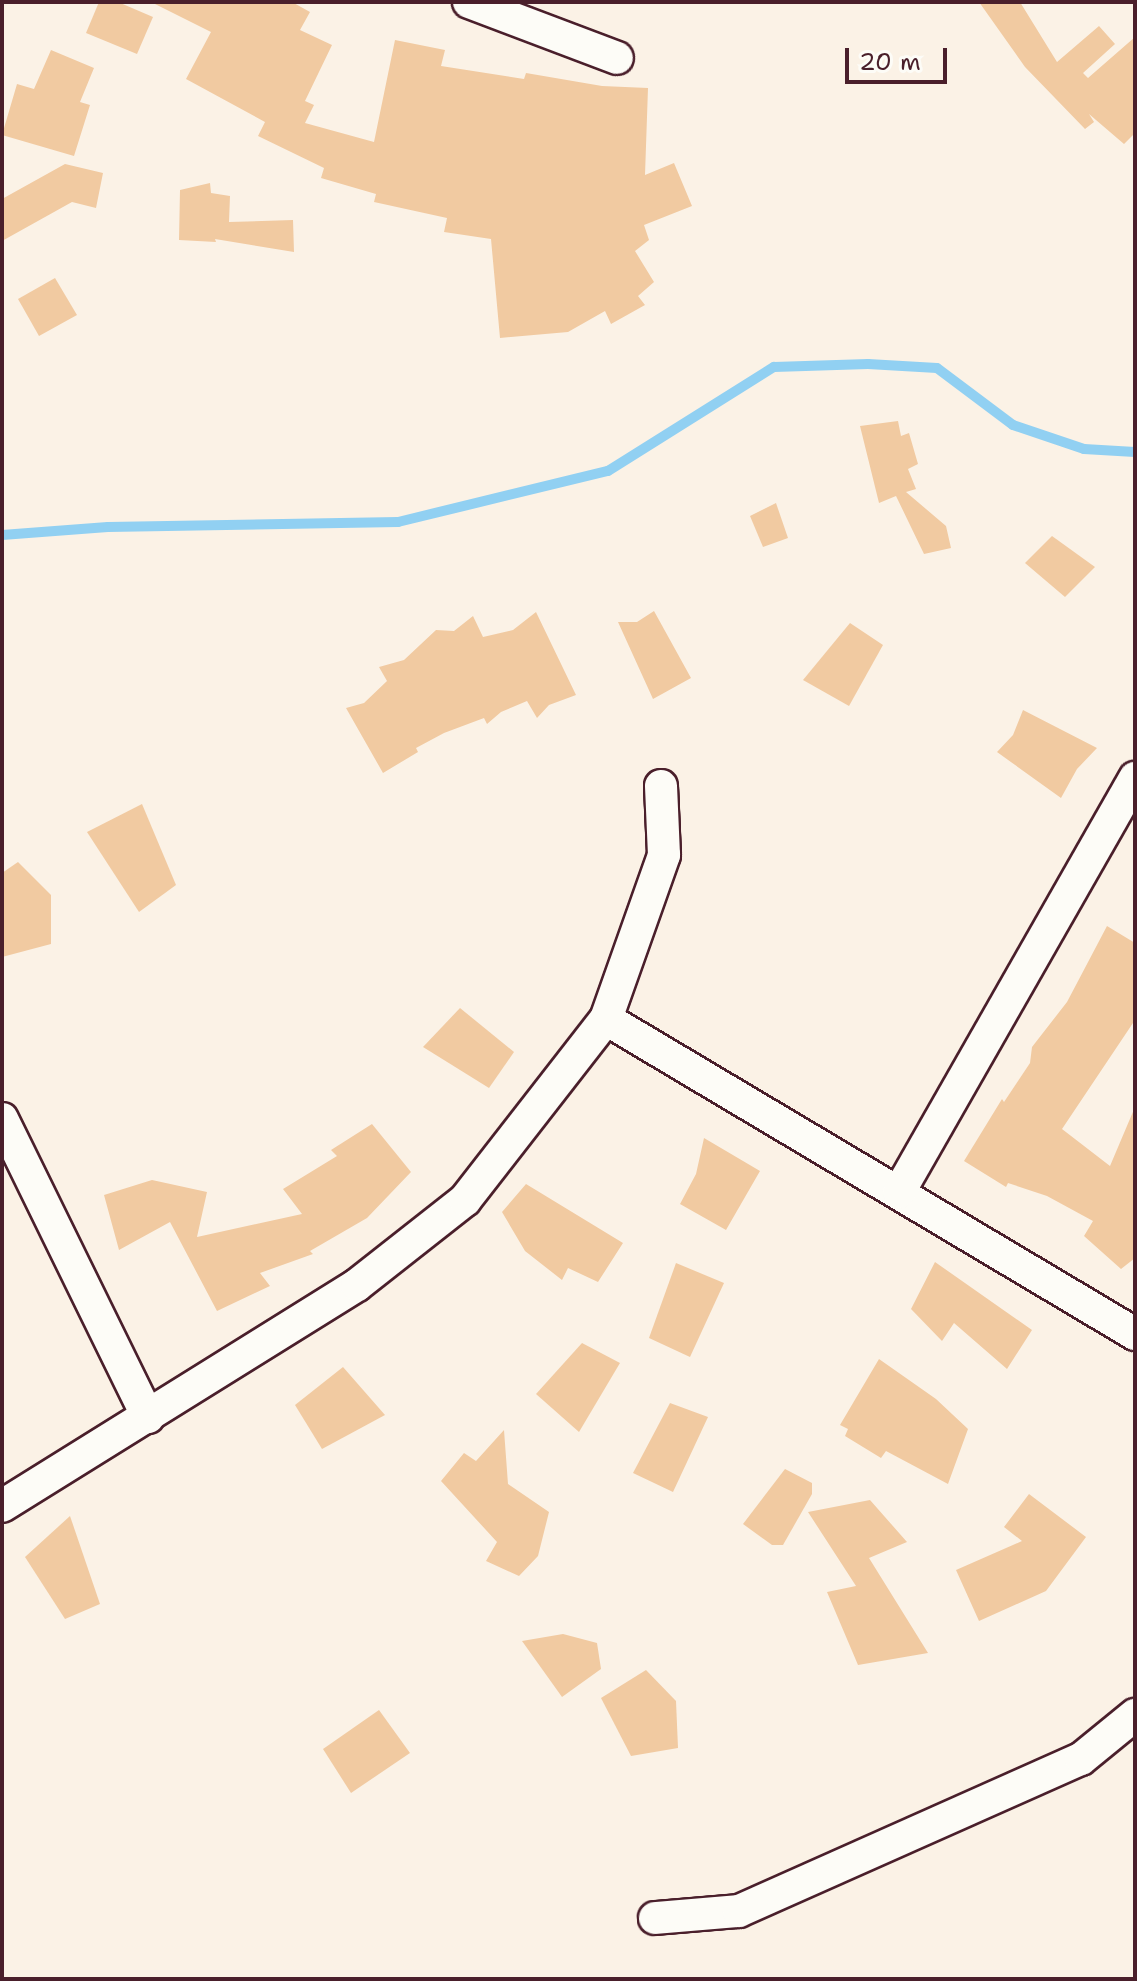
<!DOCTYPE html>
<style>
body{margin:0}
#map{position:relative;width:1137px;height:1981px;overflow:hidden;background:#fbf2e6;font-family:"Shantell Sans",sans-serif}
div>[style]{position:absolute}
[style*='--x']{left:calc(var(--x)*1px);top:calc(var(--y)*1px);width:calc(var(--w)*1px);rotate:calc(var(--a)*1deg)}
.stream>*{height:10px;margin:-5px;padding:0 5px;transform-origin:5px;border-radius:5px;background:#91d0f2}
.building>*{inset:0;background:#f1caa1}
.roads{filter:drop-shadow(2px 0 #4a1f2b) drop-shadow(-2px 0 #4a1f2b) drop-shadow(0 2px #4a1f2b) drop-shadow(0 -2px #4a1f2b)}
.minor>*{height:32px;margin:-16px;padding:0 16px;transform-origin:16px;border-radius:16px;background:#fdfcf7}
span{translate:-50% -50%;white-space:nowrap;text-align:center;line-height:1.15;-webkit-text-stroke:6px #fdfcf7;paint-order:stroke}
.frame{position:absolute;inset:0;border:4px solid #4a1f2b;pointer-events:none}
.scale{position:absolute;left:845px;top:48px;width:102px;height:36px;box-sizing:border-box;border:4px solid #4a1f2b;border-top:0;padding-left:10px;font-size:24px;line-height:28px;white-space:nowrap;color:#4a1f2b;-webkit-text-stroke:6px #fdfcf7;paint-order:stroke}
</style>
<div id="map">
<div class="stream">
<div style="--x:2;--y:535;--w:106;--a:-4.3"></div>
<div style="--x:108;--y:527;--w:290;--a:-1"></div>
<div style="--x:398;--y:522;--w:216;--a:-13.7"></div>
<div style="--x:608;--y:471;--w:196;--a:-32.1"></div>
<div style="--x:774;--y:367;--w:94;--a:-1.8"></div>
<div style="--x:868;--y:364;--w:69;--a:3.3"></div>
<div style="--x:937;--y:368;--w:95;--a:36.9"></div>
<div style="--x:1013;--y:425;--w:75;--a:18.7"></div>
<div style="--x:1084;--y:449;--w:51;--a:3.4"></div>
</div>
<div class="building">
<div style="clip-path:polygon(99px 2px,118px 2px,153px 17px,137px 54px,86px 33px)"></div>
<div style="clip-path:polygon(151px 2px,292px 2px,310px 12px,300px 30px,332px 45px,305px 101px,314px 105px,305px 123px,374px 142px,395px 40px,445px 50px,441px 66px,524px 79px,526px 73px,602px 86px,648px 88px,645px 175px,674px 163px,692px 206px,644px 225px,649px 240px,635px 251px,654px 282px,638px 296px,645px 305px,611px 324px,605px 311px,568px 332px,500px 338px,491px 239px,444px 232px,447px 218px,374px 202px,376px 194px,321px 178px,324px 168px,258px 136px,265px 122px,186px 79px,211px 32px)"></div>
<div style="clip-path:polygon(979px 2px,1020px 2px,1057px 62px,1099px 26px,1115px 44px,1083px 73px,1088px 78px,1135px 37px,1135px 133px,1124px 144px,1089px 114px,1094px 122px,1085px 129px,1025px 67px)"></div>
<div style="clip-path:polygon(51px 50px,94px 68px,80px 102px,90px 105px,74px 156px,2px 135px,17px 84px,34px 89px)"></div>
<div style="clip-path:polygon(65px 164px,103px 173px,96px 208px,72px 202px,2px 241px,2px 199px)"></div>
<div style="clip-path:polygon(210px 183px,211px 193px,230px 196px,229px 222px,293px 220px,294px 252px,215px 239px,216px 242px,179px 240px,180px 190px)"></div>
<div style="clip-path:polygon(55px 278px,77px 315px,39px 336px,18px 299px)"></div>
<div style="clip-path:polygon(898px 421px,901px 436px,909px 433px,918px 464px,908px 469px,916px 489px,906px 492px,946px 526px,951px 548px,924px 554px,896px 496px,879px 503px,860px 426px)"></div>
<div style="clip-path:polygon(776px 503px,788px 538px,763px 547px,750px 516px)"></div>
<div style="clip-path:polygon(1052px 536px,1095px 567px,1065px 597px,1025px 563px)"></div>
<div style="clip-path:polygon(654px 611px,691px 678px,653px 699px,618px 622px,637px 622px)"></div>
<div style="clip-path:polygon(536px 612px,576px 695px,549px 705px,537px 718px,527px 701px,501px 712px,487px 724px,484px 718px,444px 733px,416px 748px,418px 752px,383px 773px,346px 708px,364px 703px,387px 681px,379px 667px,404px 660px,436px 630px,454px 631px,473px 616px,483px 637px,513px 630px)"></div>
<div style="clip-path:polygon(850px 623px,883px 645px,849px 706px,803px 680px)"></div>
<div style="clip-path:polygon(1023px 710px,1097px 748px,1077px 769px,1061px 798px,997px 752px,1013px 735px)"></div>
<div style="clip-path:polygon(142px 804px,176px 885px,139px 912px,87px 832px)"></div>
<div style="clip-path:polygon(18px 862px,51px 895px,51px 944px,2px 957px,2px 873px)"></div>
<div style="clip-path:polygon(1107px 926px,1135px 943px,1135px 1020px,1062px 1129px,1110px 1166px,1135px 1107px,1135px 1258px,1121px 1269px,1084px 1236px,1093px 1221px,1047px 1196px,1008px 1183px,1006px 1187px,964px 1161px,1002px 1099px,1004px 1102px,1030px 1063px,1032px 1047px,1067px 1002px)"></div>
<div style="clip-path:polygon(460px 1008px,514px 1052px,489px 1088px,423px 1047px)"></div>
<div style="clip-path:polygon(372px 1124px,411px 1172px,367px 1218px,310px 1251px,313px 1254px,260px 1273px,270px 1286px,217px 1311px,170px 1222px,119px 1250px,104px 1195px,152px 1180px,207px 1192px,197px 1237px,302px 1214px,283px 1189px,337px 1156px,331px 1150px)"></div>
<div style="clip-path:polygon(704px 1138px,760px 1171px,726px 1230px,680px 1204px,696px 1174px)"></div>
<div style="clip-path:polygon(526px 1184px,623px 1243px,598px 1282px,568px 1268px,562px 1280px,525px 1251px,502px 1212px)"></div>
<div style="clip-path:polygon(935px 1262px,1032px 1330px,1007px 1369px,954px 1323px,942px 1341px,911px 1309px)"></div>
<div style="clip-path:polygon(676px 1263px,724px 1283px,690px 1357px,649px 1338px)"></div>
<div style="clip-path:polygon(582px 1343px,620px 1363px,579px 1432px,536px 1394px)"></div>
<div style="clip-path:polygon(879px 1359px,936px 1399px,968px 1429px,948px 1484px,886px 1451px,881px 1458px,845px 1436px,848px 1429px,840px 1425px)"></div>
<div style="clip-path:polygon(343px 1367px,385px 1415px,322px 1449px,295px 1405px)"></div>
<div style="clip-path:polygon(670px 1403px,708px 1417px,673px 1492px,633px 1473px)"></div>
<div style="clip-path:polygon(504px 1430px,508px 1484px,549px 1512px,538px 1556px,519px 1576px,486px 1561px,497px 1542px,441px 1481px,464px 1453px,476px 1461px)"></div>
<div style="clip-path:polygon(785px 1469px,812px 1483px,812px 1494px,783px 1545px,772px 1545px,743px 1524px)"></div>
<div style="clip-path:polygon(1029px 1494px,1086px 1537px,1046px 1591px,979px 1621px,956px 1570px,1022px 1541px,1004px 1527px)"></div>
<div style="clip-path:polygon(870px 1500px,907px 1542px,869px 1558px,928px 1653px,858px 1665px,827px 1592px,856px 1586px,808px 1512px)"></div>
<div style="clip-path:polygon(70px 1516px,100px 1604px,65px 1619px,25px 1557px)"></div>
<div style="clip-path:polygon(563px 1634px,597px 1643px,601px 1669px,562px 1697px,522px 1641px)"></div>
<div style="clip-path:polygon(646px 1670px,676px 1701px,678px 1748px,631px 1756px,601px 1698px)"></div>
<div style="clip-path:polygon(379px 1710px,410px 1753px,351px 1793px,323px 1749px)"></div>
</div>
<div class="roads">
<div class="minor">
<div style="--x:469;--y:2;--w:158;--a:20.7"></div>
<div style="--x:606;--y:1019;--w:616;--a:30.77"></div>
<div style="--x:2;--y:1119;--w:332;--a:63.9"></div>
<div style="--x:899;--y:1192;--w:477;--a:-60.3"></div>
<div style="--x:2;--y:1506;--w:418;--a:-31.9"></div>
<div style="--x:357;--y:1285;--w:137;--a:-38.2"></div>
<div style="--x:465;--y:1200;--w:229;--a:-52.1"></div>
<div style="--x:606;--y:1019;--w:174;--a:-70.5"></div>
<div style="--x:664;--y:855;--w:69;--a:-92.5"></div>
<div style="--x:655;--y:1918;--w:84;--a:-4.8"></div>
<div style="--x:739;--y:1911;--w:374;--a:-24"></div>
<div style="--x:1081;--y:1759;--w:70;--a:-39.2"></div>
</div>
</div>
<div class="frame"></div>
<div class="scale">20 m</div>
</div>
